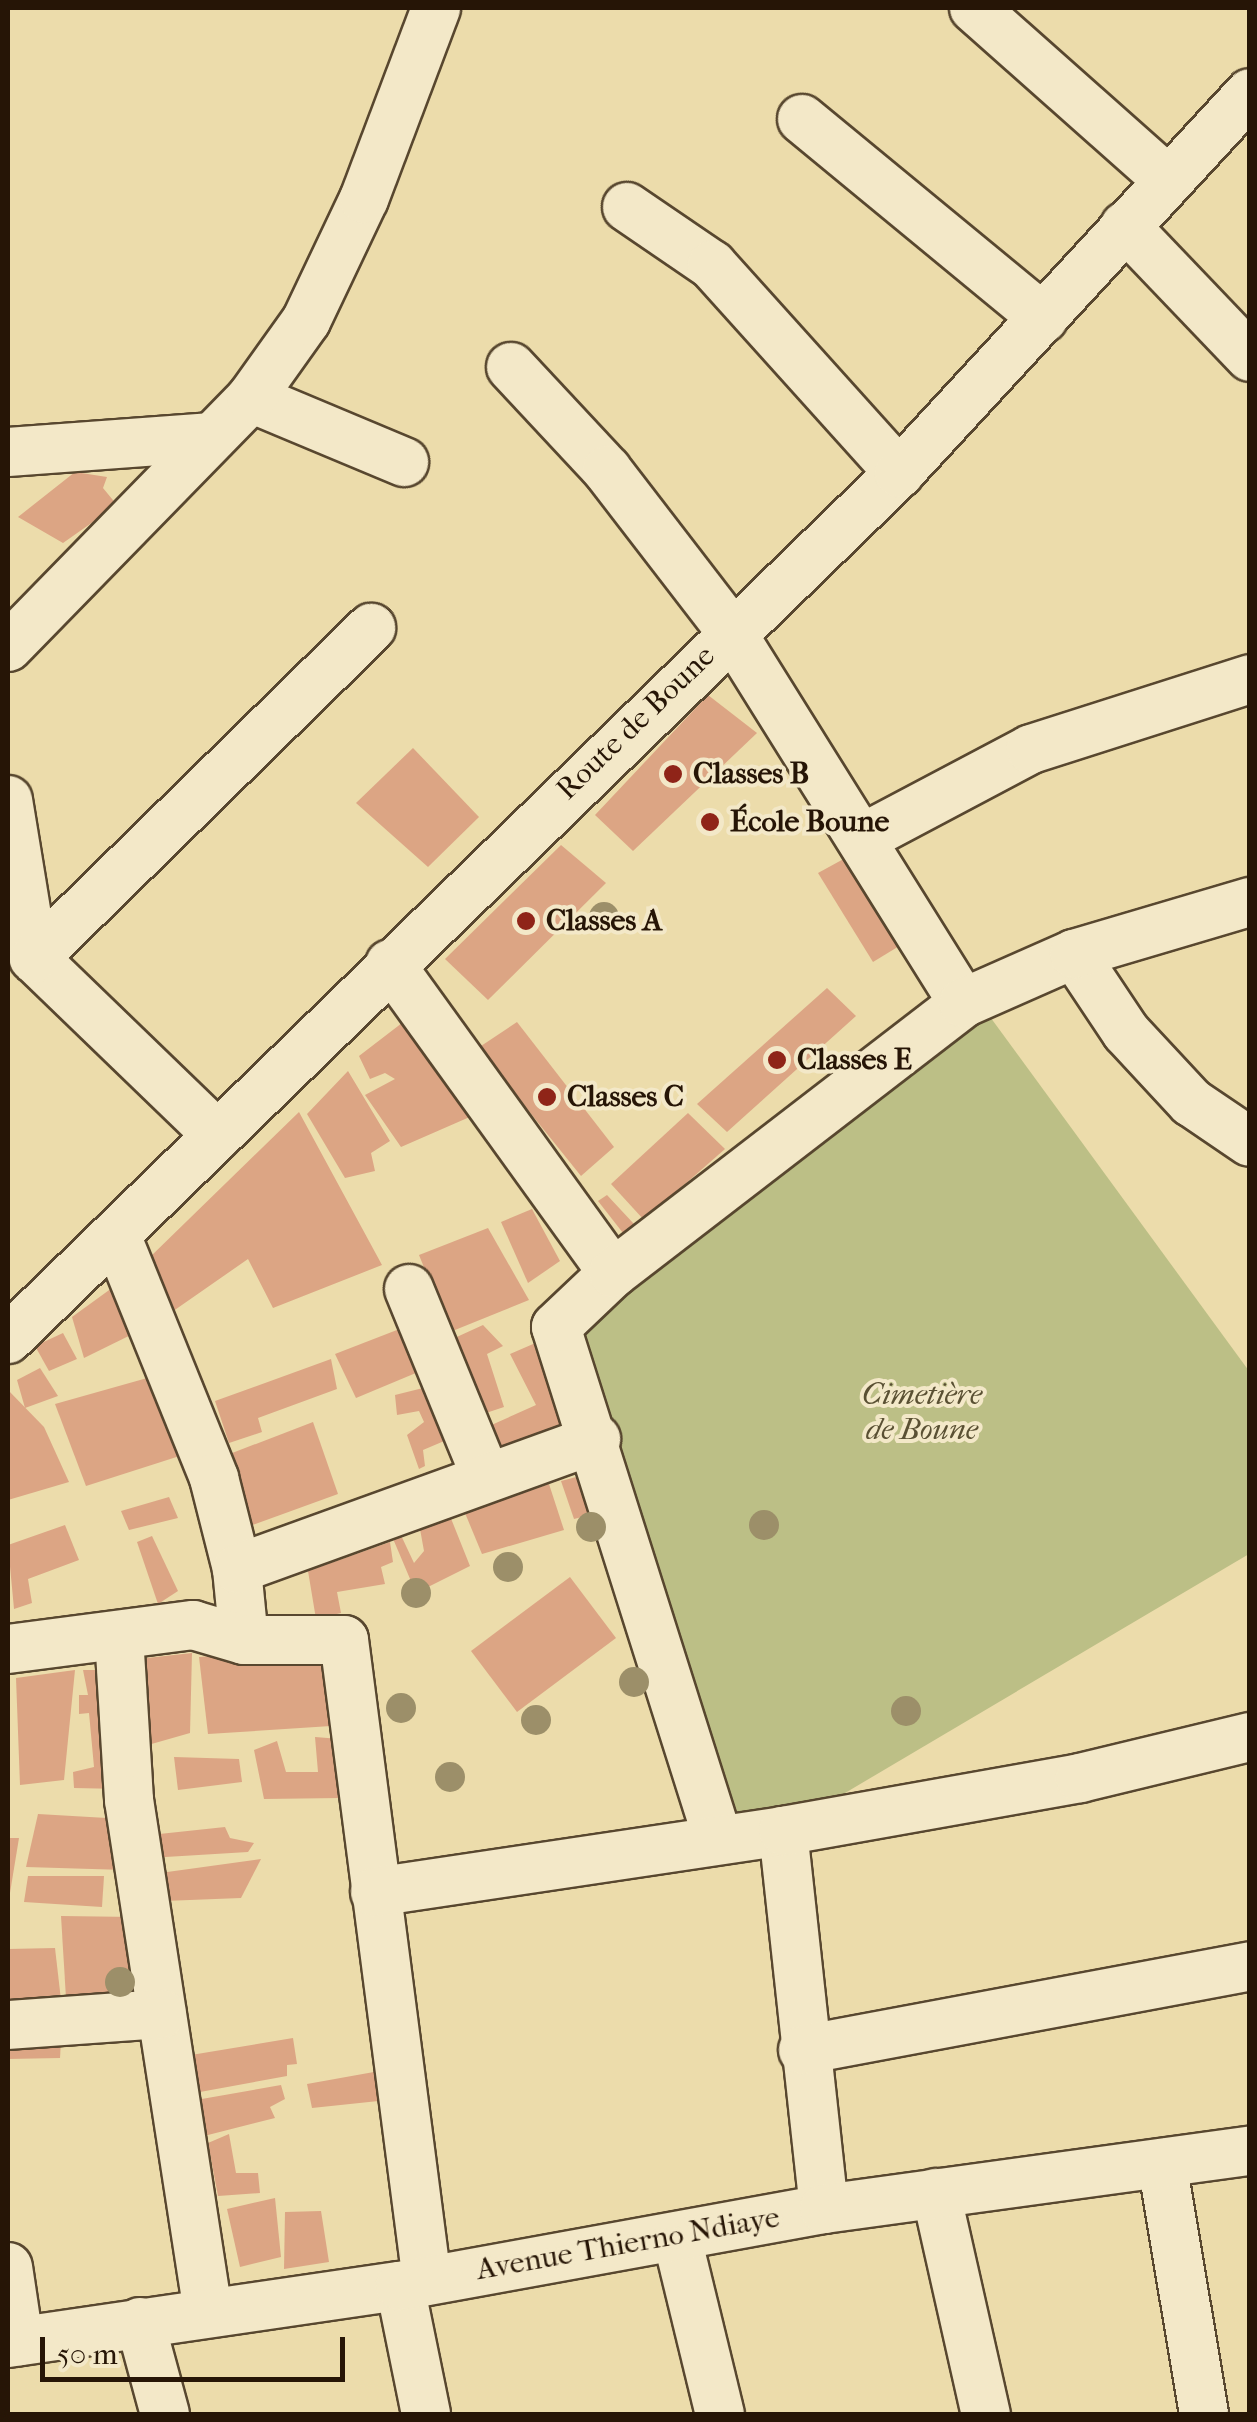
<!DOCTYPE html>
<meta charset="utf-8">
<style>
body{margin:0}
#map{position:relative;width:1257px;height:2422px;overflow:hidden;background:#ecdcab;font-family:"IM FELL French Canon",serif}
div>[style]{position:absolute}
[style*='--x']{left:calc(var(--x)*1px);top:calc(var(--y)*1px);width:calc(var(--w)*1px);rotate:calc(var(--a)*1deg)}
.green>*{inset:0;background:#bcbf86}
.building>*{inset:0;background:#dca584}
.roads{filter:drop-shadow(2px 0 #58472f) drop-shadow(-2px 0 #58472f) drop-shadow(0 2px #58472f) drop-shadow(0 -2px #58472f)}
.minor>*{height:48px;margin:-24px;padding:0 24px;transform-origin:24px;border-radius:24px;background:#f3e8c8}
.trees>*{width:30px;height:30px;margin:-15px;border-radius:50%;background:#9c8f69}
.dots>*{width:28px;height:28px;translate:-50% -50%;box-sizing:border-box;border:5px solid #f3e8c8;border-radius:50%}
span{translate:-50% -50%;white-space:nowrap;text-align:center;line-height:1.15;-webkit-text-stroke:8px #f3e8c8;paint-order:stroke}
.street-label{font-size:30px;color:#261506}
.poi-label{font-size:30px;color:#261506;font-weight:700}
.left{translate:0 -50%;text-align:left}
.park-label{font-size:30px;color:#5a5033;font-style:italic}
.frame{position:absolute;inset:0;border:10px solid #261506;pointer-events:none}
.scale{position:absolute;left:40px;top:2337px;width:305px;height:45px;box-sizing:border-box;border:5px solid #261506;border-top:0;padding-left:12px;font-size:30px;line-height:35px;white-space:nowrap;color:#261506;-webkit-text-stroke:8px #f3e8c8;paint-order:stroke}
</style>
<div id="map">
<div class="green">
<div style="clip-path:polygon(977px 999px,1249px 1371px,1249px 1554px,818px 1809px,727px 1818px,575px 1326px)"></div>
</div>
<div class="building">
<div style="clip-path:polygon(75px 472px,107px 477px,103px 488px,117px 505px,63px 543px,18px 517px)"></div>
<div style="clip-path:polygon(708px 695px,757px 733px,633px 851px,595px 815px)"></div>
<div style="clip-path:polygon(413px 748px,479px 817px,428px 867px,356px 803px)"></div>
<div style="clip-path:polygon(561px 845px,606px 883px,488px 1000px,445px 959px)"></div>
<div style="clip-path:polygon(860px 850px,914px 937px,873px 962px,818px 873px)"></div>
<div style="clip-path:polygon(827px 988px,856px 1016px,727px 1132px,697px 1104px)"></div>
<div style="clip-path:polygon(415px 1013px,488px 1109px,401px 1147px,365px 1095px,395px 1079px,385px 1073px,370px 1079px,359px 1056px)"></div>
<div style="clip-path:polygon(517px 1022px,614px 1147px,581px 1176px,478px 1048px)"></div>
<div style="clip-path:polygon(348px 1071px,390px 1141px,371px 1153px,375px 1171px,345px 1178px,307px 1114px)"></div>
<div style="clip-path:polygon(299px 1112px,382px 1265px,273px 1308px,248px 1259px,169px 1314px,149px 1258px)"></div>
<div style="clip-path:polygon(688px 1113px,725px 1149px,644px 1220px,611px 1184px)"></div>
<div style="clip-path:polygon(607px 1195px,634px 1224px,637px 1238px,630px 1242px,598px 1201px)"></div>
<div style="clip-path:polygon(532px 1209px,560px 1261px,528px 1283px,501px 1222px)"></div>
<div style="clip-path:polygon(488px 1228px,529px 1300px,450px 1332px,419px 1255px)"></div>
<div style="clip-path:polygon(123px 1280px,145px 1328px,84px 1358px,72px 1317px)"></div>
<div style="clip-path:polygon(415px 1323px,435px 1365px,356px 1398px,335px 1354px)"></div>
<div style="clip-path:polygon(483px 1325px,503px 1346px,487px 1354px,504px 1407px,480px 1415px,448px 1341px)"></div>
<div style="clip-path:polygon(63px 1333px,77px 1359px,49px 1371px,35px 1346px)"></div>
<div style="clip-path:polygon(547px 1338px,582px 1420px,495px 1451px,478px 1431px,536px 1405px,510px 1354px)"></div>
<div style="clip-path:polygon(331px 1359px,337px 1389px,258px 1418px,262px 1432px,229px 1443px,215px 1401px)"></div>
<div style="clip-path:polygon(40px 1368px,58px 1396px,25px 1408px,17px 1380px)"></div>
<div style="clip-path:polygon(165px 1373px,189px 1453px,86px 1486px,55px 1404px)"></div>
<div style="clip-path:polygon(439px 1384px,456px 1436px,423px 1450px,425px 1466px,419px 1469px,407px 1435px,424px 1422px,419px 1411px,397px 1415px,395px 1395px)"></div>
<div style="clip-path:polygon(8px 1390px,44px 1427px,69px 1482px,8px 1500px)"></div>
<div style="clip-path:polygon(313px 1422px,338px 1494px,247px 1527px,227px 1455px)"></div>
<div style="clip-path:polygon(599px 1471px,602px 1512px,574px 1519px,561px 1481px)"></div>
<div style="clip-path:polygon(549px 1484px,564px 1530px,482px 1554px,465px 1513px)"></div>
<div style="clip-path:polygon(169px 1497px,178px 1518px,129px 1530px,121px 1511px)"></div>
<div style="clip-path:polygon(450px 1516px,470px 1566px,416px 1593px,391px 1534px,399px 1531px,414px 1563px,424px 1551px,420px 1529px)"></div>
<div style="clip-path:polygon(65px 1525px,79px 1560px,28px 1579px,32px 1603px,14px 1609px,8px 1545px)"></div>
<div style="clip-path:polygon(152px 1536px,178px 1591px,158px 1604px,137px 1542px)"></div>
<div style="clip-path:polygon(390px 1542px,393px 1562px,381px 1567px,385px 1584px,337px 1592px,341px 1613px,316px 1619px,308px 1571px)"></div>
<div style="clip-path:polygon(570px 1577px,616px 1638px,517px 1712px,471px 1651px)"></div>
<div style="clip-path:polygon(331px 1648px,331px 1726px,208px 1734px,199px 1657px)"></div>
<div style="clip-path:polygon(192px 1653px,190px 1733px,141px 1747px,129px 1660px)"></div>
<div style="clip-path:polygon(75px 1670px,64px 1780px,20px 1785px,16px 1678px)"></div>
<div style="clip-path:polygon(83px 1670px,114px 1670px,121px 1789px,74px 1788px,73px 1772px,94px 1767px,89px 1713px,79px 1714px,79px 1695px,88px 1695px)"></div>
<div style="clip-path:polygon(315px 1737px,340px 1739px,340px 1798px,264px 1799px,254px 1750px,277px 1741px,286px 1772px,318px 1772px)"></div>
<div style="clip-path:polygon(174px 1757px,239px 1759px,242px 1782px,178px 1790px)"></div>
<div style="clip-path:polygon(38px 1814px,124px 1819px,125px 1870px,26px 1867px)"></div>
<div style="clip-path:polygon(225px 1827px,230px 1838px,254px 1843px,248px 1852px,149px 1858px,150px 1835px)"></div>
<div style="clip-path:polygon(8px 1838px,19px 1838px,8px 1905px)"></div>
<div style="clip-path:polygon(261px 1859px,241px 1898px,164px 1901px,160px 1873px)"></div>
<div style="clip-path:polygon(28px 1876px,104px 1876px,102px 1907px,24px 1902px)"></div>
<div style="clip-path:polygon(61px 1916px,135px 1917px,139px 1999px,66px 1998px)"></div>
<div style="clip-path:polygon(55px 1948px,61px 2000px,8px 2002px,8px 1949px)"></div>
<div style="clip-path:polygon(62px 2023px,60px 2058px,8px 2059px,8px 2026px)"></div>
<div style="clip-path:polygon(293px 2038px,297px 2064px,287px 2065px,287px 2076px,189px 2094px,185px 2056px)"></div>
<div style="clip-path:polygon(385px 2070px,388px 2100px,312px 2108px,307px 2084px)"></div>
<div style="clip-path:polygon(281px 2085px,285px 2099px,270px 2107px,275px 2118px,204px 2136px,196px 2100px)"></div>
<div style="clip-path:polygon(229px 2134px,236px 2173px,258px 2173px,260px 2193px,218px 2196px,208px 2143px)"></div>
<div style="clip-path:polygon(275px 2198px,281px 2257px,240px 2267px,227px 2209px)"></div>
<div style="clip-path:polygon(321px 2211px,329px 2262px,284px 2269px,285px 2212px)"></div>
</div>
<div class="roads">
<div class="minor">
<div style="--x:974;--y:8;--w:259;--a:41.6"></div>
<div style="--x:802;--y:119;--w:313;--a:39.5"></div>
<div style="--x:627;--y:207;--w:103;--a:34.3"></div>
<div style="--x:712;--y:265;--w:280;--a:48"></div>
<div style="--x:1125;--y:226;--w:181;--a:46.3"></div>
<div style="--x:511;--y:367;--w:141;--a:47"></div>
<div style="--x:607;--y:470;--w:202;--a:52.4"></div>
<div style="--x:730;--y:630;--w:440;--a:58"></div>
<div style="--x:251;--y:398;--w:166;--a:22.7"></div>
<div style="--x:8;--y:452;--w:205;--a:-4.2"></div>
<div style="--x:8;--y:647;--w:348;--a:-45.7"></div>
<div style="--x:251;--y:398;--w:95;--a:-54.5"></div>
<div style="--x:306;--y:321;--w:135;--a:-64.6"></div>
<div style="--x:364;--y:199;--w:204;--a:-69.3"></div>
<div style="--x:8;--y:800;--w:160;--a:80.7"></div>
<div style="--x:34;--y:958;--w:255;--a:44"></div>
<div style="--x:863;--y:838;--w:190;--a:-27.9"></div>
<div style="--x:1031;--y:749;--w:230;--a:-17.7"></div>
<div style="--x:1074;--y:954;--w:94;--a:56.3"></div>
<div style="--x:1126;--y:1032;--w:96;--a:47.1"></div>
<div style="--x:1191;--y:1102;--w:71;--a:34.1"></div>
<div style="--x:34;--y:958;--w:472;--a:-44.4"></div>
<div style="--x:390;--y:964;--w:381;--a:54.2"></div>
<div style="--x:116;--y:1235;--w:262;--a:68"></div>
<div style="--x:214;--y:1478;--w:94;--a:75.8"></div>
<div style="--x:237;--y:1569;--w:71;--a:84.4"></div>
<div style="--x:409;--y:1289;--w:203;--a:67.7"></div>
<div style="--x:8;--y:1339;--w:1243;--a:-44.18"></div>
<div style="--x:899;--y:473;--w:517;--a:-47.27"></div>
<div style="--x:237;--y:1569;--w:382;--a:-19.9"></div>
<div style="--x:119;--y:1636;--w:164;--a:86.5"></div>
<div style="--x:129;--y:1800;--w:518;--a:81.23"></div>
<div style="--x:8;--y:1649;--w:187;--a:-7.4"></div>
<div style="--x:193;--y:1625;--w:53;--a:16.4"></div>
<div style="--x:244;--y:1640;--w:100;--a:0"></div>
<div style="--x:344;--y:1640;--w:646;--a:82.62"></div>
<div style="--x:783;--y:1831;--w:380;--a:83.8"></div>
<div style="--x:718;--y:1839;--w:537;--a:-107.56"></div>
<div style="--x:556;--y:1327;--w:79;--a:-43.5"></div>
<div style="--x:613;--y:1273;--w:442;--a:-37.6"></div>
<div style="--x:963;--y:1003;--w:121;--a:-23.8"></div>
<div style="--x:1074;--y:954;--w:184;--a:-16.5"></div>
<div style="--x:375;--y:1892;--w:413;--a:-8.5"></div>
<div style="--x:783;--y:1831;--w:302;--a:-10.1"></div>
<div style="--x:1080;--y:1778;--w:175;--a:-13.6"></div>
<div style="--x:8;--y:2025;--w:154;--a:-4.1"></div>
<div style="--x:803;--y:2050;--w:455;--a:-10.6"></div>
<div style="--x:1162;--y:2163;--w:254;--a:80.5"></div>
<div style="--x:936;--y:2193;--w:227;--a:77.3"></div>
<div style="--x:677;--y:2238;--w:181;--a:76.3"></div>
<div style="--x:8;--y:2267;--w:75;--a:81.5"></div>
<div style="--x:400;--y:2286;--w:131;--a:78.5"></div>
<div style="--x:140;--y:2322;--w:95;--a:74.8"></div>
<div style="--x:8;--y:2343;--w:396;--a:-8.3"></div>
<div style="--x:400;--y:2286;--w:431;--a:-10.3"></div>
<div style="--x:824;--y:2209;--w:430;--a:-7.8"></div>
</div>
</div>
<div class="trees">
<div style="left:604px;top:917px"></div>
<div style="left:764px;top:1525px"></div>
<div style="left:591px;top:1527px"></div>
<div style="left:508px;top:1567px"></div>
<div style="left:416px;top:1593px"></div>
<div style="left:634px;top:1682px"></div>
<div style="left:401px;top:1708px"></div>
<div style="left:906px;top:1711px"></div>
<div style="left:536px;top:1720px"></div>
<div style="left:450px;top:1777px"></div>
<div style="left:120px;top:1982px"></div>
</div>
<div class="dots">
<div style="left:673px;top:774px;background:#8f2418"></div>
<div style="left:710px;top:822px;background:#8f2418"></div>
<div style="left:526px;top:921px;background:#8f2418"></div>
<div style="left:777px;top:1060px;background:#8f2418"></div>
<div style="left:547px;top:1097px;background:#8f2418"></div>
</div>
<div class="street-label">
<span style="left:636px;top:723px;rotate:-44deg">Route de Boune</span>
<span style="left:628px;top:2244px;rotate:-10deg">Avenue Thierno Ndiaye</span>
</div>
<div class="poi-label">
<span class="left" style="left:693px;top:774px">Classes B</span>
<span class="left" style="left:730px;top:822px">École Boune</span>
<span class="left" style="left:546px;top:921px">Classes A</span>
<span class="left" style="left:797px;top:1060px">Classes E</span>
<span class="left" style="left:567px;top:1097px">Classes C</span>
</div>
<div class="park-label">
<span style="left:922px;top:1412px">Cimetière<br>de Boune</span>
</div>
<div class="frame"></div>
<div class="scale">50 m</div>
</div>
